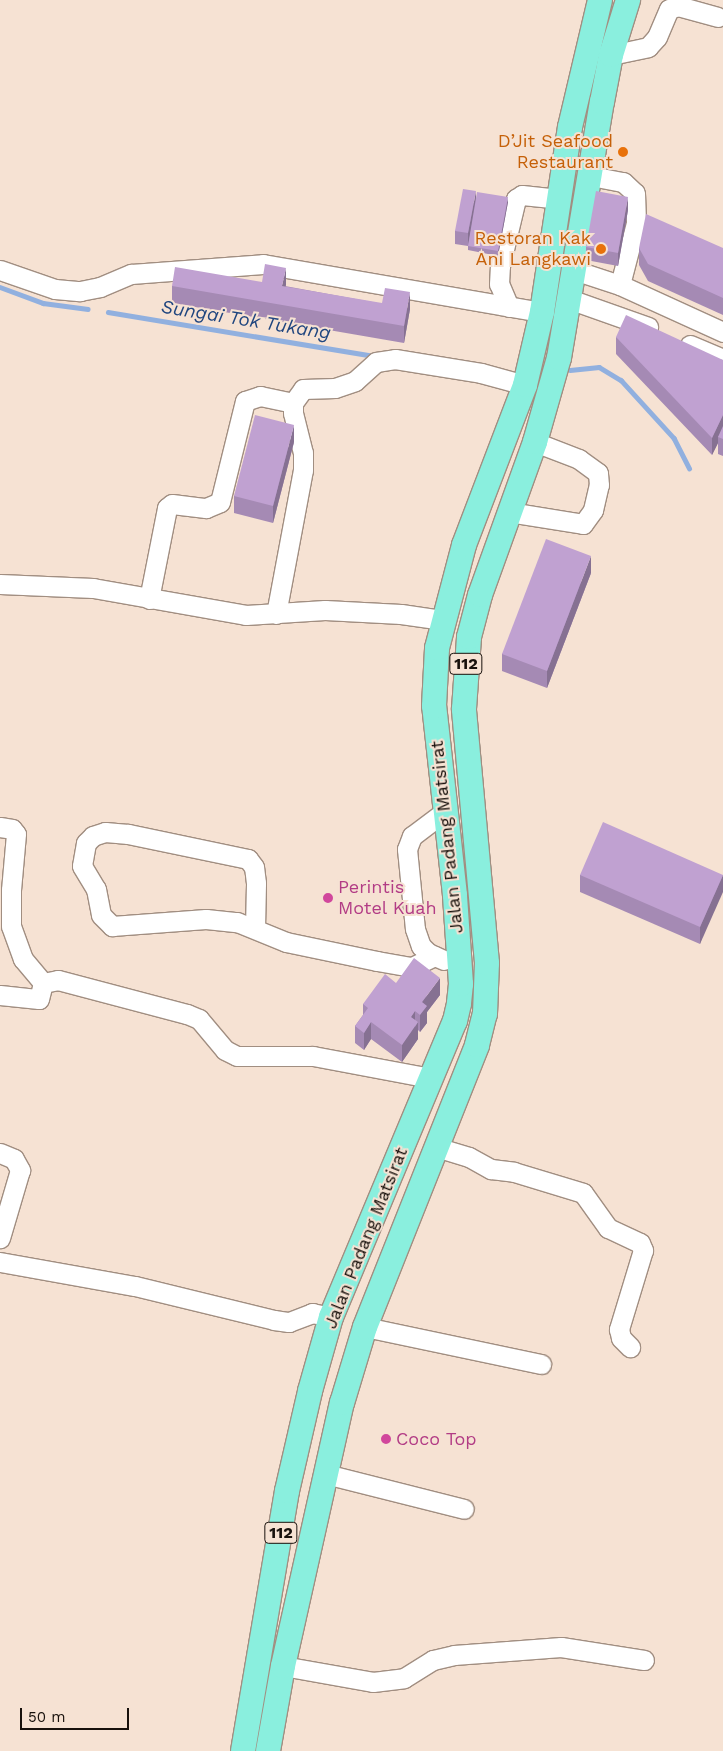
<!DOCTYPE html>
<meta charset="utf-8">
<style>
body{margin:0}
#map{position:relative;width:723px;height:1751px;overflow:hidden;background:#f6e2d3;font-family:"Work Sans",sans-serif}
div>[style]{position:absolute}
[style*='--x']{left:calc(var(--x)*1px);top:calc(var(--y)*1px);width:calc(var(--w)*1px);rotate:calc(var(--a)*1deg)}
.stream>*{height:4.5px;margin:-2.25px;padding:0 2.25px;transform-origin:2.25px;border-radius:2.25px;background:#91b0df}
.roads{filter:drop-shadow(1px 0 #a18e81) drop-shadow(-1px 0 #a18e81) drop-shadow(0 1px #a18e81) drop-shadow(0 -1px #a18e81)}
.minor>*{height:19px;margin:-9.5px;padding:0 9.5px;transform-origin:9.5px;border-radius:9.5px;background:#fff}
.major>*{height:24px;margin:-12px;padding:0 12px;transform-origin:12px;border-radius:12px;background:#8aefde}
.wall>*{inset:0;background:#a58ab4}
.shaded-wall>*{inset:0;background:#867192}
.building>*{inset:0;background:#c0a1d1}
.dots>*{width:14px;height:14px;translate:-50% -50%;box-sizing:border-box;border:2px solid #f6e2d3;border-radius:50%}
span{translate:-50% -50%;white-space:nowrap;text-align:center;line-height:1.15;-webkit-text-stroke:4px #f6e2d3;paint-order:stroke}
.shield-label span{padding:1px 4px;background:#f6e2d3;border:1px solid;border-radius:4px;-webkit-text-stroke-width:0}
.shield-label{font-size:16px;color:#18110c;font-weight:700}
.food-label{font-size:18px;color:#c56008}
.right{translate:-100% -50%;text-align:right}
.street-label{font-size:18px;color:#18110c}
.hotel-label{font-size:18px;color:#b23c85}
.left{translate:0 -50%;text-align:left}
.water-label{font-size:19px;color:#20467f;font-style:italic}
.scale{position:absolute;left:20px;top:1708px;width:109px;height:22px;box-sizing:border-box;border:2px solid #18110c;border-top:0;padding-left:6px;font-size:15px;line-height:18px;white-space:nowrap;color:#18110c;-webkit-text-stroke:4px #f6e2d3;paint-order:stroke}
</style>
<div id="map">
<div class="stream">
<div style="--x:0;--y:287;--w:46;--a:20.4"></div>
<div style="--x:43;--y:303;--w:45;--a:7.6"></div>
<div style="--x:108;--y:312;--w:271;--a:9.4"></div>
<div style="--x:570;--y:370;--w:29;--a:-6"></div>
<div style="--x:599;--y:367;--w:26;--a:31"></div>
<div style="--x:621;--y:380;--w:79;--a:47.6"></div>
<div style="--x:674;--y:438;--w:34;--a:63"></div>
</div>
<div class="roads">
<div class="minor">
<div style="--x:611;--y:55;--w:38;--a:-12"></div>
<div style="--x:648;--y:47;--w:13;--a:-48"></div>
<div style="--x:657;--y:37;--w:30;--a:-67"></div>
<div style="--x:669;--y:9;--w:9;--a:-18"></div>
<div style="--x:678;--y:6;--w:41;--a:15.4"></div>
<div style="--x:591;--y:176;--w:33;--a:11"></div>
<div style="--x:623;--y:182;--w:16;--a:43"></div>
<div style="--x:635;--y:193;--w:30;--a:88"></div>
<div style="--x:636;--y:223;--w:64;--a:104.5"></div>
<div style="--x:0;--y:270;--w:58;--a:19.1"></div>
<div style="--x:55;--y:289;--w:25;--a:5"></div>
<div style="--x:80;--y:291;--w:20;--a:-11"></div>
<div style="--x:100;--y:287;--w:34;--a:-23"></div>
<div style="--x:131;--y:274;--w:132;--a:-4.3"></div>
<div style="--x:263;--y:264;--w:283;--a:9.8"></div>
<div style="--x:574;--y:270;--w:48;--a:18.1"></div>
<div style="--x:620;--y:285;--w:113;--a:24.5"></div>
<div style="--x:569;--y:299;--w:84;--a:19.5"></div>
<div style="--x:509;--y:307;--w:25;--a:-113"></div>
<div style="--x:499;--y:284;--w:18;--a:-87"></div>
<div style="--x:500;--y:266;--w:69;--a:-76.6"></div>
<div style="--x:516;--y:199;--w:7;--a:-34"></div>
<div style="--x:522;--y:195;--w:37;--a:6"></div>
<div style="--x:690;--y:345;--w:36;--a:23"></div>
<div style="--x:509;--y:512;--w:75;--a:9.2"></div>
<div style="--x:583;--y:524;--w:17;--a:-54"></div>
<div style="--x:593;--y:510;--w:26;--a:-77"></div>
<div style="--x:599;--y:485;--w:12;--a:-95"></div>
<div style="--x:598;--y:473;--w:24;--a:-144"></div>
<div style="--x:579;--y:459;--w:47;--a:-158.9"></div>
<div style="--x:0;--y:584;--w:93;--a:2.5"></div>
<div style="--x:93;--y:588;--w:155;--a:10"></div>
<div style="--x:246;--y:615;--w:79;--a:-3.6"></div>
<div style="--x:325;--y:610;--w:76;--a:3"></div>
<div style="--x:401;--y:614;--w:41;--a:8.3"></div>
<div style="--x:149;--y:599;--w:93;--a:-78.8"></div>
<div style="--x:167;--y:508;--w:6;--a:-39"></div>
<div style="--x:172;--y:504;--w:34;--a:7"></div>
<div style="--x:206;--y:508;--w:15;--a:-23"></div>
<div style="--x:220;--y:502;--w:104;--a:-76.1"></div>
<div style="--x:245;--y:401;--w:16;--a:-18"></div>
<div style="--x:260;--y:396;--w:34;--a:12"></div>
<div style="--x:276;--y:614;--w:147;--a:-79.4"></div>
<div style="--x:303;--y:470;--w:17;--a:-90"></div>
<div style="--x:303;--y:453;--w:41;--a:-104"></div>
<div style="--x:293;--y:413;--w:10;--a:-90"></div>
<div style="--x:293;--y:403;--w:17;--a:-54"></div>
<div style="--x:303;--y:389;--w:32;--a:-2"></div>
<div style="--x:335;--y:388;--w:21;--a:-19"></div>
<div style="--x:355;--y:381;--w:28;--a:-42"></div>
<div style="--x:376;--y:362;--w:19;--a:-9"></div>
<div style="--x:395;--y:359;--w:87;--a:9.2"></div>
<div style="--x:481;--y:373;--w:46;--a:15.3"></div>
<div style="--x:444;--y:812;--w:40;--a:143"></div>
<div style="--x:412;--y:836;--w:14;--a:111"></div>
<div style="--x:407;--y:849;--w:80;--a:84.3"></div>
<div style="--x:415;--y:929;--w:18;--a:71"></div>
<div style="--x:421;--y:946;--w:10;--a:45"></div>
<div style="--x:428;--y:953;--w:17;--a:24"></div>
<div style="--x:0;--y:827;--w:12;--a:9"></div>
<div style="--x:12;--y:829;--w:6;--a:51"></div>
<div style="--x:16;--y:834;--w:56;--a:95.1"></div>
<div style="--x:11;--y:890;--w:36;--a:90"></div>
<div style="--x:11;--y:926;--w:35;--a:70"></div>
<div style="--x:23;--y:959;--w:31;--a:50"></div>
<div style="--x:255;--y:928;--w:45;--a:-88.7"></div>
<div style="--x:256;--y:883;--w:16;--a:-97"></div>
<div style="--x:254;--y:867;--w:10;--a:-127"></div>
<div style="--x:248;--y:859;--w:123;--a:-168.2"></div>
<div style="--x:128;--y:834;--w:23;--a:-175"></div>
<div style="--x:105;--y:832;--w:13;--a:162"></div>
<div style="--x:93;--y:836;--w:10;--a:135"></div>
<div style="--x:86;--y:843;--w:23;--a:100"></div>
<div style="--x:82;--y:866;--w:27;--a:59"></div>
<div style="--x:96;--y:889;--w:26;--a:79"></div>
<div style="--x:101;--y:915;--w:16;--a:45"></div>
<div style="--x:112;--y:926;--w:94;--a:-4.3"></div>
<div style="--x:206;--y:919;--w:31;--a:6"></div>
<div style="--x:237;--y:922;--w:53;--a:22.2"></div>
<div style="--x:286;--y:942;--w:93;--a:11.8"></div>
<div style="--x:377;--y:961;--w:36;--a:10"></div>
<div style="--x:412;--y:967;--w:25;--a:-26"></div>
<div style="--x:0;--y:995;--w:39;--a:6"></div>
<div style="--x:39;--y:999;--w:16;--a:-76"></div>
<div style="--x:43;--y:983;--w:15;--a:-11"></div>
<div style="--x:58;--y:980;--w:133;--a:14.8"></div>
<div style="--x:187;--y:1014;--w:13;--a:23"></div>
<div style="--x:199;--y:1019;--w:40;--a:50"></div>
<div style="--x:225;--y:1050;--w:13;--a:27"></div>
<div style="--x:237;--y:1056;--w:76;--a:0"></div>
<div style="--x:313;--y:1056;--w:120;--a:10.6"></div>
<div style="--x:436;--y:1147;--w:34;--a:17"></div>
<div style="--x:469;--y:1157;--w:25;--a:29"></div>
<div style="--x:491;--y:1169;--w:23;--a:7"></div>
<div style="--x:514;--y:1172;--w:72;--a:16.9"></div>
<div style="--x:583;--y:1193;--w:43;--a:54.5"></div>
<div style="--x:608;--y:1228;--w:35;--a:25"></div>
<div style="--x:640;--y:1243;--w:8;--a:67"></div>
<div style="--x:643;--y:1250;--w:83;--a:106.9"></div>
<div style="--x:619;--y:1329;--w:9;--a:77"></div>
<div style="--x:621;--y:1338;--w:13;--a:45"></div>
<div style="--x:0;--y:1153;--w:15;--a:23"></div>
<div style="--x:14;--y:1159;--w:13;--a:61"></div>
<div style="--x:20;--y:1170;--w:71;--a:106.4"></div>
<div style="--x:0;--y:1262;--w:137;--a:10.1"></div>
<div style="--x:135;--y:1286;--w:143;--a:13.7"></div>
<div style="--x:274;--y:1320;--w:15;--a:8"></div>
<div style="--x:289;--y:1322;--w:25;--a:-21"></div>
<div style="--x:312;--y:1313;--w:19;--a:12"></div>
<div style="--x:365;--y:1327;--w:180;--a:11.9"></div>
<div style="--x:326;--y:1474;--w:142;--a:14.2"></div>
<div style="--x:283;--y:1666;--w:91;--a:10.1"></div>
<div style="--x:373;--y:1682;--w:31;--a:-7"></div>
<div style="--x:404;--y:1678;--w:34;--a:-32"></div>
<div style="--x:433;--y:1660;--w:22;--a:-13"></div>
<div style="--x:454;--y:1655;--w:54;--a:-4.2"></div>
<div style="--x:508;--y:1651;--w:53;--a:-4.3"></div>
<div style="--x:561;--y:1647;--w:84;--a:8.9"></div>
</div>
<div class="major">
<div style="--x:243;--y:1751;--w:264;--a:-80.4"></div>
<div style="--x:287;--y:1491;--w:103;--a:-77"></div>
<div style="--x:310;--y:1391;--w:77;--a:-74.2"></div>
<div style="--x:331;--y:1317;--w:321;--a:-67.3"></div>
<div style="--x:455;--y:1021;--w:18;--a:-77"></div>
<div style="--x:459;--y:1003;--w:19;--a:-84"></div>
<div style="--x:461;--y:984;--w:89;--a:-93.9"></div>
<div style="--x:455;--y:895;--w:190;--a:-96.3"></div>
<div style="--x:434;--y:706;--w:58;--a:-87"></div>
<div style="--x:437;--y:648;--w:106;--a:-75.3"></div>
<div style="--x:464;--y:545;--w:171;--a:-69.1"></div>
<div style="--x:525;--y:385;--w:75;--a:-76.9"></div>
<div style="--x:542;--y:312;--w:187;--a:-81.4"></div>
<div style="--x:570;--y:127;--w:130;--a:-76.7"></div>
<div style="--x:268;--y:1751;--w:86;--a:-80"></div>
<div style="--x:283;--y:1666;--w:270;--a:-77.4"></div>
<div style="--x:342;--y:1403;--w:79;--a:-73.2"></div>
<div style="--x:365;--y:1327;--w:303;--a:-68.3"></div>
<div style="--x:477;--y:1045;--w:32;--a:-76"></div>
<div style="--x:485;--y:1014;--w:51;--a:-87.8"></div>
<div style="--x:487;--y:963;--w:255;--a:-95.2"></div>
<div style="--x:464;--y:709;--w:72;--a:-86"></div>
<div style="--x:469;--y:637;--w:43;--a:-75.3"></div>
<div style="--x:480;--y:595;--w:163;--a:-70.2"></div>
<div style="--x:535;--y:442;--w:87;--a:-74.1"></div>
<div style="--x:559;--y:358;--w:260;--a:-80.5"></div>
<div style="--x:602;--y:102;--w:48;--a:-79.2"></div>
<div style="--x:611;--y:55;--w:58;--a:-72.8"></div>
</div>
</div>
<div class="wall">
<div style="clip-path:polygon(476px 199px,508px 202px,498px 256px,468px 250px,468px 246px,455px 244px,455px 231px)"></div>
<div style="clip-path:polygon(628px 210px,618px 266px,586px 260px,586px 247px)"></div>
<div style="clip-path:polygon(639px 248px,723px 248px,723px 315px,648px 281px,639px 265px)"></div>
<div style="clip-path:polygon(262px 282px,286px 285px,285px 286px,410px 309px,404px 343px,172px 303px,172px 286px)"></div>
<div style="clip-path:polygon(616px 337px,723px 360px,723px 456px,718px 454px,718px 443px,712px 455px,616px 354px)"></div>
<div style="clip-path:polygon(294px 442px,273px 523px,234px 513px,234px 496px)"></div>
<div style="clip-path:polygon(591px 573px,547px 688px,502px 671px,502px 654px)"></div>
<div style="clip-path:polygon(580px 875px,723px 875px,700px 944px,580px 892px)"></div>
<div style="clip-path:polygon(440px 995px,427px 1012px,427px 1023px,420px 1032px,418px 1030px,418px 1039px,402px 1062px,371px 1039px,364px 1050px,355px 1043px,355px 1026px,363px 1015px,363px 1004px)"></div>
</div>
<div class="shaded-wall">
<div style="clip-path:polygon(476px 191px,476px 204px,468px 246px,468px 233px)"></div>
<div style="clip-path:polygon(508px 197px,508px 202px,498px 256px,498px 251px)"></div>
<div style="clip-path:polygon(628px 197px,628px 210px,618px 266px,618px 253px)"></div>
<div style="clip-path:polygon(286px 268px,286px 285px,282px 303px,282px 286px)"></div>
<div style="clip-path:polygon(410px 292px,410px 309px,404px 343px,404px 326px)"></div>
<div style="clip-path:polygon(723px 415px,723px 431px,718px 437px,718px 443px,712px 455px,712px 438px)"></div>
<div style="clip-path:polygon(294px 425px,294px 442px,273px 523px,273px 506px)"></div>
<div style="clip-path:polygon(591px 556px,591px 573px,547px 688px,547px 671px)"></div>
<div style="clip-path:polygon(723px 875px,723px 892px,700px 944px,700px 927px)"></div>
<div style="clip-path:polygon(440px 978px,440px 995px,427px 1012px,427px 1023px,420px 1032px,420px 1015px,422px 1002px)"></div>
<div style="clip-path:polygon(415px 1011px,415px 1027px,418px 1022px,418px 1039px,402px 1062px,402px 1045px,411px 1017px)"></div>
<div style="clip-path:polygon(371px 1022px,371px 1039px,364px 1050px,364px 1033px)"></div>
</div>
<div class="building">
<div style="clip-path:polygon(463px 189px,476px 191px,468px 233px,455px 231px)"></div>
<div style="clip-path:polygon(596px 191px,628px 197px,618px 253px,586px 247px)"></div>
<div style="clip-path:polygon(477px 192px,508px 197px,498px 251px,468px 246px)"></div>
<div style="clip-path:polygon(646px 214px,723px 248px,723px 298px,648px 264px,639px 248px)"></div>
<div style="clip-path:polygon(265px 264px,286px 268px,282px 286px,382px 303px,385px 288px,410px 292px,404px 326px,172px 286px,175px 267px,262px 282px)"></div>
<div style="clip-path:polygon(626px 315px,723px 360px,723px 415px,712px 438px,616px 337px)"></div>
<div style="clip-path:polygon(255px 415px,294px 425px,273px 506px,234px 496px)"></div>
<div style="clip-path:polygon(723px 426px,723px 439px,718px 437px)"></div>
<div style="clip-path:polygon(546px 539px,591px 556px,547px 671px,502px 654px)"></div>
<div style="clip-path:polygon(603px 822px,723px 875px,700px 927px,580px 875px)"></div>
<div style="clip-path:polygon(414px 958px,440px 978px,422px 1002px,427px 1006px,420px 1015px,415px 1011px,411px 1017px,418px 1022px,402px 1045px,371px 1022px,364px 1033px,355px 1026px,368px 1008px,363px 1004px,385px 974px,396px 983px)"></div>
</div>
<div class="dots">
<div style="left:623px;top:152px;background:#e8710a"></div>
<div style="left:601px;top:249px;background:#e8710a"></div>
<div style="left:328px;top:898px;background:#d1479c"></div>
<div style="left:386px;top:1439px;background:#d1479c"></div>
</div>
<div class="shield-label">
<span style="left:466px;top:664px">112</span>
<span style="left:281px;top:1533px">112</span>
</div>
<div class="food-label">
<span class="right" style="left:613px;top:152px">D’Jit Seafood<br>Restaurant</span>
<span class="right" style="left:591px;top:249px">Restoran Kak<br>Ani Langkawi</span>
</div>
<div class="street-label">
<span style="left:447px;top:837px;rotate:-96deg">Jalan Padang Matsirat</span>
<span style="left:366px;top:1238px;rotate:-68deg">Jalan Padang Matsirat</span>
</div>
<div class="hotel-label">
<span class="left" style="left:338px;top:898px">Perintis<br>Motel Kuah</span>
<span class="left" style="left:396px;top:1439px">Coco Top</span>
</div>
<div class="water-label">
<span style="left:246px;top:320px;rotate:9deg">Sungai Tok Tukang</span>
</div>
<div class="scale">50 m</div>
</div>
